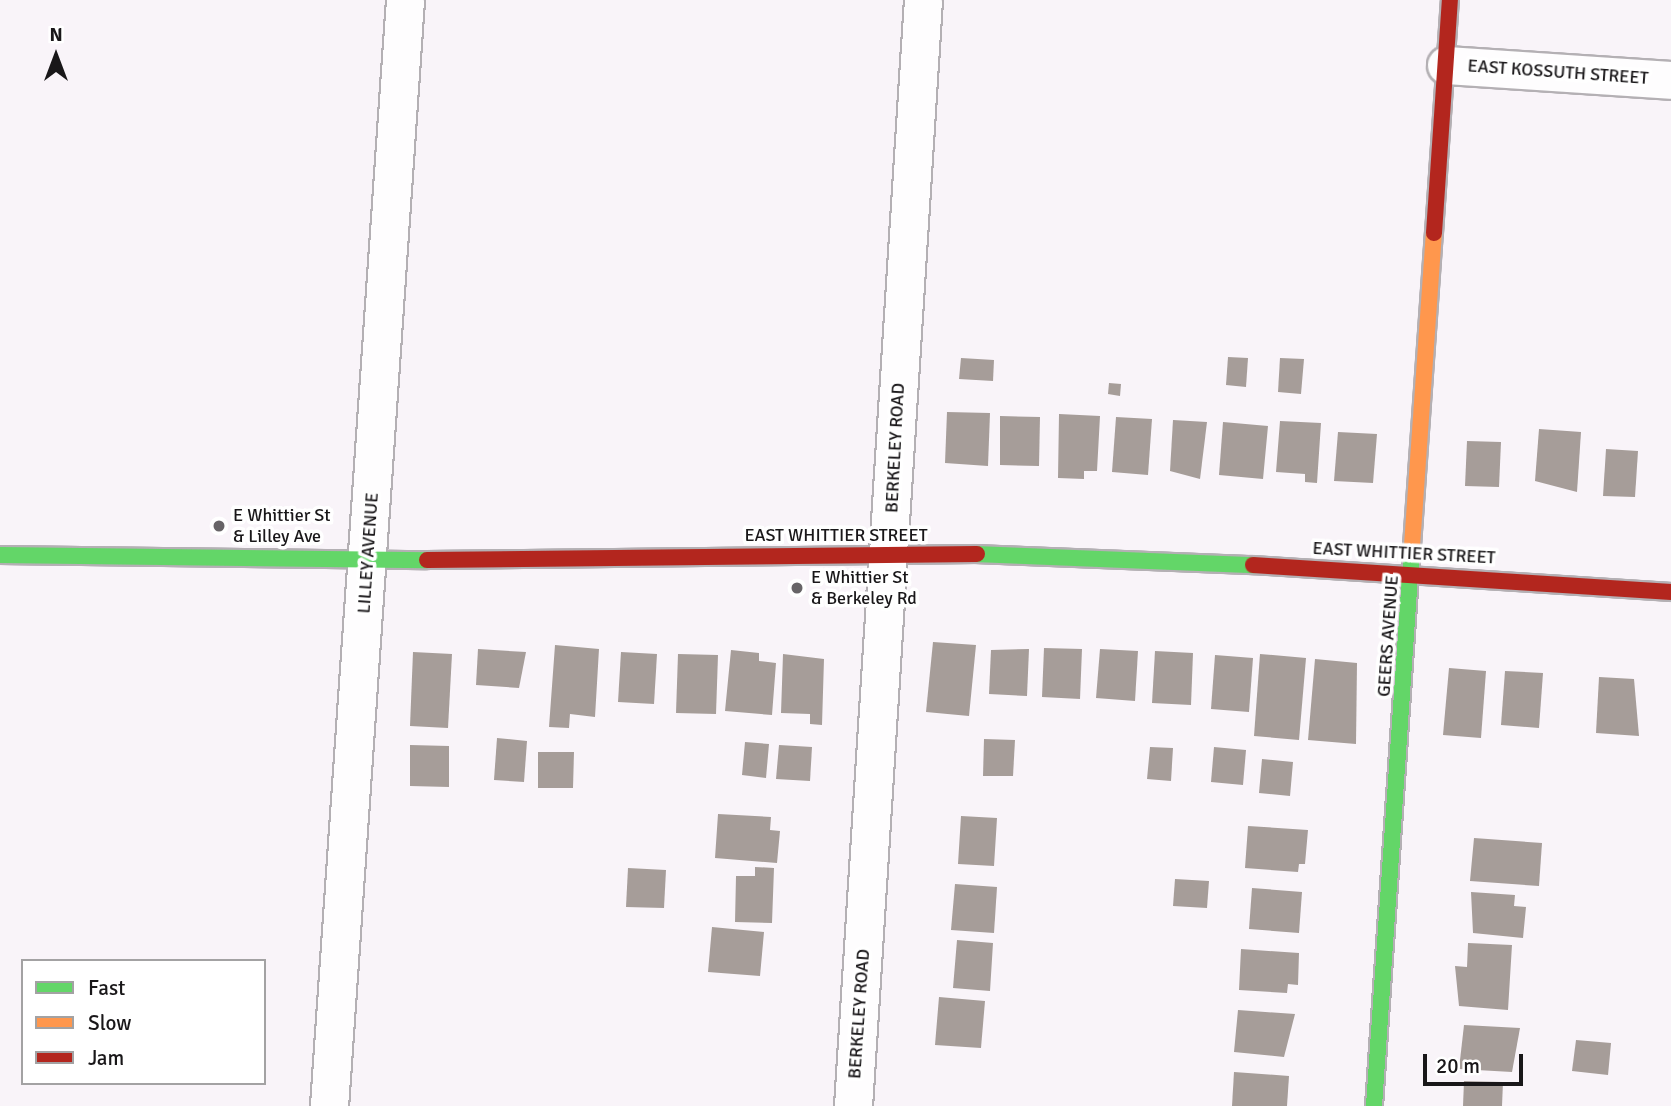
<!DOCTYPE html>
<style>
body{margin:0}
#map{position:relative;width:1671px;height:1106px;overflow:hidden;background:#f9f4f9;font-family:Signika,sans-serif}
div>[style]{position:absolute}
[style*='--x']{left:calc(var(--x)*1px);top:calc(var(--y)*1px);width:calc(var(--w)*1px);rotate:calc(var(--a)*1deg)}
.building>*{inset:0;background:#a69d99}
.roads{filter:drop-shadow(2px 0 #b4b0b4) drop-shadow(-2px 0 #b4b0b4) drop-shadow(0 2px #b4b0b4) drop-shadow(0 -2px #b4b0b4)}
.street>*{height:37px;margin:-18.5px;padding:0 18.5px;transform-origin:18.5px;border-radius:18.5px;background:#fefdfe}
.fast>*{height:16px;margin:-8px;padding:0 8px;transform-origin:8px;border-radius:8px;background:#63d668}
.slow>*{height:16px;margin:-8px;padding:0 8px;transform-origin:8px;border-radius:8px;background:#ff974d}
.jam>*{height:16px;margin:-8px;padding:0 8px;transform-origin:8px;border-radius:8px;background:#b3261e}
.dots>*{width:19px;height:19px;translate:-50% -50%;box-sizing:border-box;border:4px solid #fff;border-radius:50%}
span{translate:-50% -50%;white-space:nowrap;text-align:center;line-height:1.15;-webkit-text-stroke:7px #fff;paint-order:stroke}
.street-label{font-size:18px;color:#191719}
.poi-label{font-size:18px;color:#191719}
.left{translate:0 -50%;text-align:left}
.legend{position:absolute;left:21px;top:959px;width:245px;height:126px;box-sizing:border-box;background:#fff;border:2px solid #a3a2a3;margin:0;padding:9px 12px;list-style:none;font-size:21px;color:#191719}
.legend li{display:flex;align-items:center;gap:14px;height:35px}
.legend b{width:35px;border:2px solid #a3a2a3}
.north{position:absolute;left:21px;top:21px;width:70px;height:70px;-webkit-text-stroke:5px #fff;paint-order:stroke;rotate:0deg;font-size:19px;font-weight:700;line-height:28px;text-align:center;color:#191719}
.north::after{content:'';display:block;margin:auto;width:24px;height:32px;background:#191719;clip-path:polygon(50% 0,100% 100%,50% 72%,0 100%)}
.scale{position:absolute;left:1423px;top:1054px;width:100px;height:32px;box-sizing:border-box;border:4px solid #191719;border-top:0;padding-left:9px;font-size:21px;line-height:24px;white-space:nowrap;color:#191719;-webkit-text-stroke:5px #fff;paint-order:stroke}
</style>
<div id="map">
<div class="building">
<div style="clip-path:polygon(1228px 357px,1248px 358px,1246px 387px,1226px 385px)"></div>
<div style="clip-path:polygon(961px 358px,994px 360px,993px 381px,959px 379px)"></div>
<div style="clip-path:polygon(1280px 358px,1304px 359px,1301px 394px,1278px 392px)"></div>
<div style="clip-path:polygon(1109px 383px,1121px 384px,1120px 396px,1108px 394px)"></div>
<div style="clip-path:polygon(947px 412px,990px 413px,988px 466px,945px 463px)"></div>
<div style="clip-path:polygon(1059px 414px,1100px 416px,1097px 471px,1084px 471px,1084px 479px,1058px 478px)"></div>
<div style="clip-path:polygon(1000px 416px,1040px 417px,1039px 466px,1000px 465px)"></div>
<div style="clip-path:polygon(1116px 417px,1152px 419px,1148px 475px,1112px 472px)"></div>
<div style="clip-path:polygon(1173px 420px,1207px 422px,1200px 479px,1170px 471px)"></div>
<div style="clip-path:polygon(1280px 421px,1321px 423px,1317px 483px,1305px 482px,1305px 474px,1276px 472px)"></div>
<div style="clip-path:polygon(1223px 422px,1268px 426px,1263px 479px,1219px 475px)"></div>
<div style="clip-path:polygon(1539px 429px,1581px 432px,1577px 492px,1535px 481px)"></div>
<div style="clip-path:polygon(1338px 432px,1377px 434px,1373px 483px,1334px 481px)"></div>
<div style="clip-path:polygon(1467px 441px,1501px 442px,1499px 487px,1465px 486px)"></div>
<div style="clip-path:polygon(1606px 449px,1638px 451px,1635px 497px,1603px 496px)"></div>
<div style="clip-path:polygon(933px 642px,976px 645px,969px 716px,926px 712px)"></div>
<div style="clip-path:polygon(555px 645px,599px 649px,595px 717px,570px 714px,569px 728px,549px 727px)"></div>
<div style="clip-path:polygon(1044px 648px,1082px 649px,1080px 699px,1042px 697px)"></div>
<div style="clip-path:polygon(478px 649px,526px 652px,519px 688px,476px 685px)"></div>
<div style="clip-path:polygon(1029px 649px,1027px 696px,989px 694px,991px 650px)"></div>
<div style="clip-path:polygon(1100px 649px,1138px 651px,1135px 701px,1096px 698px)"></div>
<div style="clip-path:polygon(731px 650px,759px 653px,759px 661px,776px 663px,772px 715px,725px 711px)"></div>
<div style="clip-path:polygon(1155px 651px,1193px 653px,1191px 705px,1152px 703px)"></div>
<div style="clip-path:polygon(413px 652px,452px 654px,448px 728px,410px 726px)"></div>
<div style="clip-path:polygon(621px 652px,657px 654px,654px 704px,618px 702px)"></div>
<div style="clip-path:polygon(678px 654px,718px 655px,716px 714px,676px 713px)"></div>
<div style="clip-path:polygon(783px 654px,824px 659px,822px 725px,810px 724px,810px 714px,781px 713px)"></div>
<div style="clip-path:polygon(1260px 654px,1306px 658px,1299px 740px,1254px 736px)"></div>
<div style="clip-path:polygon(1215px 655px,1253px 658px,1249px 712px,1211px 709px)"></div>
<div style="clip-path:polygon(1315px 659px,1357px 663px,1356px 744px,1308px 740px)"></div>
<div style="clip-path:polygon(1449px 668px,1486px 671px,1481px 738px,1443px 735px)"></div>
<div style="clip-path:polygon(1505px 671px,1543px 673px,1539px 728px,1501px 725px)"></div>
<div style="clip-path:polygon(1599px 677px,1634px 679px,1639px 736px,1596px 733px)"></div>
<div style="clip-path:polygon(497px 738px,527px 741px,524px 782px,494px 780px)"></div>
<div style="clip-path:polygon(984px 739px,1015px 740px,1013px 776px,983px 776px)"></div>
<div style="clip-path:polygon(745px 742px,769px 744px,766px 778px,742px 775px)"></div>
<div style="clip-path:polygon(410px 745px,449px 746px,449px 787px,410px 786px)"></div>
<div style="clip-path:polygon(779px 745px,812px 747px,810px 781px,776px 779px)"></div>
<div style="clip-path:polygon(1150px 747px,1173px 748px,1171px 781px,1147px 779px)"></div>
<div style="clip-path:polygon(1214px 747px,1246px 750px,1243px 785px,1211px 782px)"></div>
<div style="clip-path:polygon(538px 752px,574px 752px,573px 788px,538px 788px)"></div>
<div style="clip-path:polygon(1262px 759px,1293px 762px,1290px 796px,1259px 793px)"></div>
<div style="clip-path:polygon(718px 814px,771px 817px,770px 830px,780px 831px,777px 863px,715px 858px)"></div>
<div style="clip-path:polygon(961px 816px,997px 818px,994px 866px,958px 864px)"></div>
<div style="clip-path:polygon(1248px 826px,1308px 830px,1305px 864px,1299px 864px,1298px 872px,1245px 868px)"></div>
<div style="clip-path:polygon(1474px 838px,1542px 843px,1539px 886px,1470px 881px)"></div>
<div style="clip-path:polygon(755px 867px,774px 868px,772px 923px,735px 922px,736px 876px,755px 876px)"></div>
<div style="clip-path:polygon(628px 868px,666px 870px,664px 908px,626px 907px)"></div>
<div style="clip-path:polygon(1175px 879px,1209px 881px,1207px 908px,1173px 906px)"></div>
<div style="clip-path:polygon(955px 884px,997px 887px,994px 933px,951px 930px)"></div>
<div style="clip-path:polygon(1252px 888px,1302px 892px,1299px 933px,1249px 929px)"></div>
<div style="clip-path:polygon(1471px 892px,1515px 895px,1514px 906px,1526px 907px,1523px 938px,1473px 933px)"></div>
<div style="clip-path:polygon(712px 927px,764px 932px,760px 976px,708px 972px)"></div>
<div style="clip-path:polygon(957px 940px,993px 943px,990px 991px,953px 988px)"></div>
<div style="clip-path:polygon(1468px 943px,1512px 945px,1508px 1010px,1459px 1006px,1455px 966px,1467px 967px)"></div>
<div style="clip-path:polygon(1241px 949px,1299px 953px,1298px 985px,1288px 984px,1287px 993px,1239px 990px)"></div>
<div style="clip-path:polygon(939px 997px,985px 1001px,981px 1048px,935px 1045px)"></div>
<div style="clip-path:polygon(1238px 1010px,1295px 1014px,1284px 1057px,1234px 1052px)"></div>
<div style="clip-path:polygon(1464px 1025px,1520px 1028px,1512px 1072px,1459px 1069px)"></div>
<div style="clip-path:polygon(1576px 1040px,1611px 1043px,1608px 1075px,1572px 1071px)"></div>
<div style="clip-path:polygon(1234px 1072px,1289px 1076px,1287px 1106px,1232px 1106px)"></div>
<div style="clip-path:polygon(1464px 1081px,1503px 1082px,1502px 1106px,1463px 1106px)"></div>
</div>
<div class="roads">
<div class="street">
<div style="--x:1446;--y:65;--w:225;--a:3.8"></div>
<div style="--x:329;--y:1106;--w:1109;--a:-86.07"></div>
<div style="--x:853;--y:1106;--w:1108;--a:-86.38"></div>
</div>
<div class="fast">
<div style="--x:977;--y:554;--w:276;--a:2.3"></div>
<div style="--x:0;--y:555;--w:427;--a:0.7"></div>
<div style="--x:1374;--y:1106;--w:561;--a:-86.12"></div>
</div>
<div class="slow">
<div style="--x:1412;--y:546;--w:314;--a:-86"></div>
</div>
<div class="jam">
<div style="--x:1434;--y:233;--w:234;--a:-86.1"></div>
<div style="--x:427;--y:560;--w:550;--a:-0.63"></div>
<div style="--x:1253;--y:565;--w:419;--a:3.7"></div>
</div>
</div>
<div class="dots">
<div style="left:219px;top:526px;background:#676467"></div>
<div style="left:797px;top:588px;background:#676467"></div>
</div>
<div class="street-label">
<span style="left:1558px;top:72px;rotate:4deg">EAST KOSSUTH STREET</span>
<span style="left:895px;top:448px;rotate:-87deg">BERKELEY ROAD</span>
<span style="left:836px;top:535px">EAST WHITTIER STREET</span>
<span style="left:368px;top:553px;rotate:-86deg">LILLEY AVENUE</span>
<span style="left:1404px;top:553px;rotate:3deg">EAST WHITTIER STREET</span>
<span style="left:1388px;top:636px;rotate:-86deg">GEERS AVENUE</span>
<span style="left:859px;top:1014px;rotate:-86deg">BERKELEY ROAD</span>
</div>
<div class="poi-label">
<span class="left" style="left:233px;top:526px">E Whittier St<br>&amp; Lilley Ave</span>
<span class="left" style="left:811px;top:588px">E Whittier St<br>&amp; Berkeley Rd</span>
</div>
<ul class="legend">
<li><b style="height:9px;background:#63d668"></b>Fast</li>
<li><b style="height:9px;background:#ff974d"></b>Slow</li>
<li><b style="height:9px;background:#b3261e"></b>Jam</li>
</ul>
<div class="north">N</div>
<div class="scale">20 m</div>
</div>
